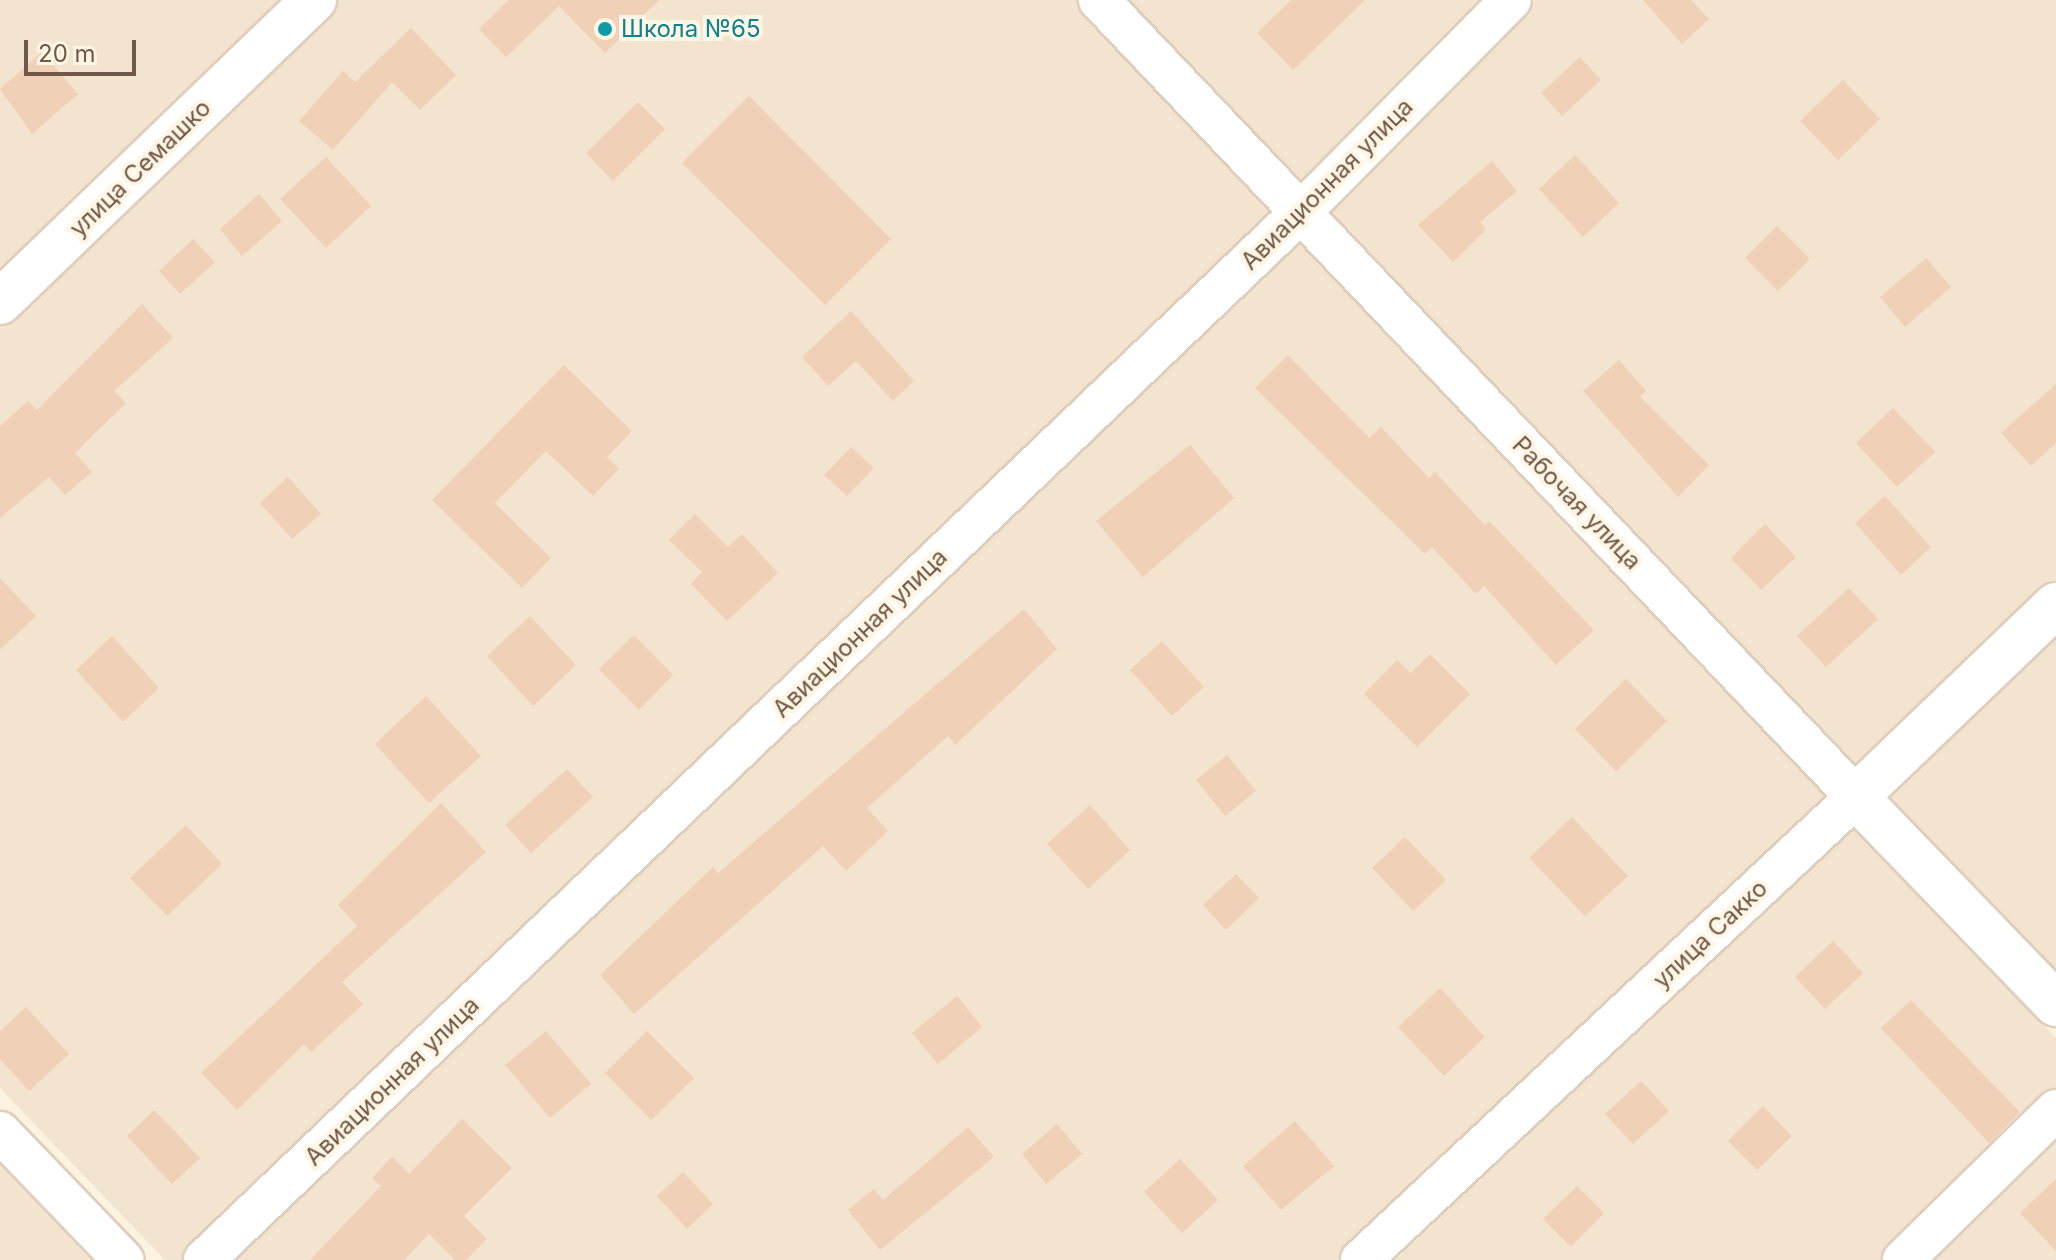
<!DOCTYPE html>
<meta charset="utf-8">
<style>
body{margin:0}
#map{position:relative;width:2056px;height:1260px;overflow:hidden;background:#fbf2e0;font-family:Inter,sans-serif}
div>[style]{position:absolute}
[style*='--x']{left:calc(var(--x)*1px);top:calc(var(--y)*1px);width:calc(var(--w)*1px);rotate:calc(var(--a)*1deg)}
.residential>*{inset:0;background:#f2e4cf}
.building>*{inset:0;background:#f0d1b8}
.roads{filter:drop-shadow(2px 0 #dfcebc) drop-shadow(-2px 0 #dfcebc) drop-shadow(0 2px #dfcebc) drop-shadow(0 -2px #dfcebc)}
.street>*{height:40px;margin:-20px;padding:0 20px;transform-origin:20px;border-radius:20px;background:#fff}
.secondary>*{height:44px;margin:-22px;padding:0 22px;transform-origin:22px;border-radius:22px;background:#fff}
.dots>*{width:22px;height:22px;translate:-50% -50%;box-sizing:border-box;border:4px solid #fff6e5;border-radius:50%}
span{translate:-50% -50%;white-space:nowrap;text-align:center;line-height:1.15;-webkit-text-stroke:8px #fff6e5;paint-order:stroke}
.culture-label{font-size:24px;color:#0d838f}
.left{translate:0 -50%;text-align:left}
.street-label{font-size:24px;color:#715848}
.scale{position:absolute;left:24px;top:40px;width:112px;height:36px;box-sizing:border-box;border:4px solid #715848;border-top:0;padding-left:10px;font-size:24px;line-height:28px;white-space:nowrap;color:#715848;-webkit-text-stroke:6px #fff6e5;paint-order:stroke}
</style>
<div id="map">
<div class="residential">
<div style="clip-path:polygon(0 0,304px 0,0 293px)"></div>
<div style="clip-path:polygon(332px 0,1076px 0,1279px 210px,185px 1260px,165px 1260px,0 1088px,0 322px)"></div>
<div style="clip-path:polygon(1117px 0,1489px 0,1299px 191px)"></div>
<div style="clip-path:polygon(1535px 0,2056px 0,2056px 581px,1856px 773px,1326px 212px)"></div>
<div style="clip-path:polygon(1299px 236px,1834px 793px,1336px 1260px,226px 1260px)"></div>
<div style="clip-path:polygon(2056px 629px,2056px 977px,1880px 798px)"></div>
<div style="clip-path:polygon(1852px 828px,2056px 1038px,2056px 1260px,1395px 1260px)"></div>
<div style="clip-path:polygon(0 1162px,91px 1260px,0 1260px)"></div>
</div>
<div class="building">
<div style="clip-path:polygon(509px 0,659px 0,605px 53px,559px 6px,506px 57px,479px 29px)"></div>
<div style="clip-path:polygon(1291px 0,1365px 0,1293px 70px,1257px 33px)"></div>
<div style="clip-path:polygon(1643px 0,1691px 0,1709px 19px,1682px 44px)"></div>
<div style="clip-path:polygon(411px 28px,456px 75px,420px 110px,392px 82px,333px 150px,299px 121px,343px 71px,355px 82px)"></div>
<div style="clip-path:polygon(42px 52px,78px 94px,32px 134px,0 89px)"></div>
<div style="clip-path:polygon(1580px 57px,1601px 80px,1562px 116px,1541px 93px)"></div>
<div style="clip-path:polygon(1843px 80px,1880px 119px,1838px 160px,1800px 121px)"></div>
<div style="clip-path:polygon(749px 96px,891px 239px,825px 305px,682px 163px)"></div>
<div style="clip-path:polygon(638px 102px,665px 129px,613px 181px,586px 153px)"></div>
<div style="clip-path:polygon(1575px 155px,1619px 203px,1583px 237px,1539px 189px)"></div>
<div style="clip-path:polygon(326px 157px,371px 206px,326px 248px,280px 199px)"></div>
<div style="clip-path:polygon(1492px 161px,1517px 191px,1480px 222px,1486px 229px,1453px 262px,1418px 225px)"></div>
<div style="clip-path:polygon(259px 194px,282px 221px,242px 256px,220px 229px)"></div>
<div style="clip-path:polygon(1777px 226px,1810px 259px,1778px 291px,1745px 258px)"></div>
<div style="clip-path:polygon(193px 239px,215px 262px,180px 294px,159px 271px)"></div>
<div style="clip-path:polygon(1926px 258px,1951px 287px,1905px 327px,1880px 297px)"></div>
<div style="clip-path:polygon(142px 304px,173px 338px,114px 391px,126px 403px,75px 453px,92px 472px,65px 495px,49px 477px,0 518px,0 426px,28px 401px,37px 410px)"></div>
<div style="clip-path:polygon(851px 311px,914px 381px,893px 401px,856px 361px,828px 386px,802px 357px)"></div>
<div style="clip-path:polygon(1288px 355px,1369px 438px,1381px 427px,1429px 478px,1435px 472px,1485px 525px,1489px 521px,1594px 630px,1556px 665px,1484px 586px,1476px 594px,1432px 547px,1425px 554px,1255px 388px)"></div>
<div style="clip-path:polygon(1619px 360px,1646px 391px,1640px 397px,1709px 465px,1678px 497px,1583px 391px)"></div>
<div style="clip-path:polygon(564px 365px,632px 431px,607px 457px,619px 469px,593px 496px,546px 451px,495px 503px,551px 558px,522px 588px,432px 500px)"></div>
<div style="clip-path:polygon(2056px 384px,2056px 443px,2031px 466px,2001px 433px)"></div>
<div style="clip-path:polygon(1893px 408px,1935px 452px,1897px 487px,1856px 443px)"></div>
<div style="clip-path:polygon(1190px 445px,1234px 498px,1143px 577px,1096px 521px)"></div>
<div style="clip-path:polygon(851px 447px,874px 468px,847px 496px,824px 475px)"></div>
<div style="clip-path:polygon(288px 477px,321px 514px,292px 539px,260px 503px)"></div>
<div style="clip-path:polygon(1885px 496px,1931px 547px,1901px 575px,1855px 523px)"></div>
<div style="clip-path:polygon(695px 514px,728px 547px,742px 534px,778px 573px,727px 621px,691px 584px,702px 572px,669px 540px)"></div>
<div style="clip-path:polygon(1765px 524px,1796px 557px,1761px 590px,1731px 558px)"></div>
<div style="clip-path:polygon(0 578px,36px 616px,0 650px)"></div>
<div style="clip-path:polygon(1849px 588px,1878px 619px,1826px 667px,1797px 636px)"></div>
<div style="clip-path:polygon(1024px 609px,1057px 649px,955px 745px,948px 736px,867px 808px,888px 831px,846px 871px,823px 846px,634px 1014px,600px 975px,713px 867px,718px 873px)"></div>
<div style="clip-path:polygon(530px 616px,576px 665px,533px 706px,487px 656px)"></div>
<div style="clip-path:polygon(634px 635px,673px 675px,639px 710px,599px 669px)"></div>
<div style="clip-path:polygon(112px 636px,159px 688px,123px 722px,76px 670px)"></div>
<div style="clip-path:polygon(1162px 641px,1204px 687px,1172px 716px,1130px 670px)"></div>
<div style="clip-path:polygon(1430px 654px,1470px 694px,1417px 747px,1364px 694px,1397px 660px,1411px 673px)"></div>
<div style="clip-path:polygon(1626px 679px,1667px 721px,1616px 771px,1575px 729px)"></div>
<div style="clip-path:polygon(426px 696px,481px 756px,429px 803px,375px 744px)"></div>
<div style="clip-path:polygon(1227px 755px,1256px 791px,1225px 816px,1196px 780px)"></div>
<div style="clip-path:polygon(567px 769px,593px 797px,531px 853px,505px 825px)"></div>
<div style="clip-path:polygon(441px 803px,486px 852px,342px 982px,363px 1004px,311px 1052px,304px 1044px,237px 1110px,201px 1073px,357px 926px,338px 905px)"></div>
<div style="clip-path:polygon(1090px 805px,1130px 850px,1088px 889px,1047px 844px)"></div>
<div style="clip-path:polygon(1572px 817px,1628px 876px,1585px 916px,1529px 858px)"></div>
<div style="clip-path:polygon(186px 825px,222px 864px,167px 916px,130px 878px)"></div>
<div style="clip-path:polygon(1405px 837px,1446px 880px,1413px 911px,1372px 868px)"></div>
<div style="clip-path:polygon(1236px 874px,1259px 898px,1226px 930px,1203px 905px)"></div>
<div style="clip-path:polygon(1833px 941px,1863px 973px,1825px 1009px,1795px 977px)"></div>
<div style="clip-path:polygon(1440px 988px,1485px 1037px,1444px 1076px,1398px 1027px)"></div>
<div style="clip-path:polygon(957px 996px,982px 1027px,938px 1064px,912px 1033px)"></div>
<div style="clip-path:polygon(1911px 1000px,2020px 1112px,1989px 1143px,1881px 1028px)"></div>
<div style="clip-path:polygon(26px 1007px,69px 1054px,29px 1091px,0 1059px,0 1031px)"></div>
<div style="clip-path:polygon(546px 1031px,591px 1084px,550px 1118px,505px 1065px)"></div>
<div style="clip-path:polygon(647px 1031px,694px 1078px,651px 1120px,605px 1073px)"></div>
<div style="clip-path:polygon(1641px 1081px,1669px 1111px,1633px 1144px,1605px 1114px)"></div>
<div style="clip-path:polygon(1763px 1106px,1792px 1136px,1757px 1170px,1728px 1141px)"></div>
<div style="clip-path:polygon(154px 1110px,200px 1158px,172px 1184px,127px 1136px)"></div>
<div style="clip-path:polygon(462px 1119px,512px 1168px,464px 1216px,487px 1239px,466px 1260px,455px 1260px,429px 1234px,404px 1260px,310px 1260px,381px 1186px,372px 1178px,392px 1157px,409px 1174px)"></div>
<div style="clip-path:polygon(1295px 1121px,1334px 1166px,1281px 1210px,1243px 1166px)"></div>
<div style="clip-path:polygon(1057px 1124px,1082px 1154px,1046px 1184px,1022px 1154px)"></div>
<div style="clip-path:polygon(968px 1127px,994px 1157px,880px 1250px,848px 1210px,874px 1189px,883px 1200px)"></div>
<div style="clip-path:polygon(1180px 1159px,1218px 1200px,1182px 1233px,1144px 1192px)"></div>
<div style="clip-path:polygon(683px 1172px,713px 1204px,687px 1229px,657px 1196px)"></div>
<div style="clip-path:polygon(2056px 1179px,2056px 1251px,2020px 1213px)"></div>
<div style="clip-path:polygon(1577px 1186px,1604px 1213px,1571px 1247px,1543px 1219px)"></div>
</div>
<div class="roads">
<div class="street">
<div style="--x:1099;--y:0;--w:1099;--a:46.47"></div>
<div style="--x:1856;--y:797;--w:678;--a:136.91"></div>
<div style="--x:0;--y:1132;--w:178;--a:46.1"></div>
<div style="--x:204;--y:1260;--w:1517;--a:-43.69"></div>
<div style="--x:1301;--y:212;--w:298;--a:-45.3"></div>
<div style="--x:1903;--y:1260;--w:214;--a:-44.4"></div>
</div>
<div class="secondary">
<div style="--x:0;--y:302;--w:436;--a:-43.9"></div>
<div style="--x:2056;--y:605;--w:277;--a:136.2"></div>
<div style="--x:1856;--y:797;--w:288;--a:46"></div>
</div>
</div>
<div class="dots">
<div style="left:605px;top:29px;background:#0f9aa8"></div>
</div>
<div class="culture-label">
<span class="left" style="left:621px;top:29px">Школа №65</span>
</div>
<div class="street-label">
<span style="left:140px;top:168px;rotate:-44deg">улица Семашко</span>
<span style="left:1327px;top:184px;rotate:-45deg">Авиационная улица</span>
<span style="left:1577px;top:503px;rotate:46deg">Рабочая улица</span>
<span style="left:860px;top:633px;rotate:-44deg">Авиационная улица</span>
<span style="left:1710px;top:934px;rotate:-43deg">улица Сакко</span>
<span style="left:392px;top:1081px;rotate:-44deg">Авиационная улица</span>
</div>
<div class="scale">20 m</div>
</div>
